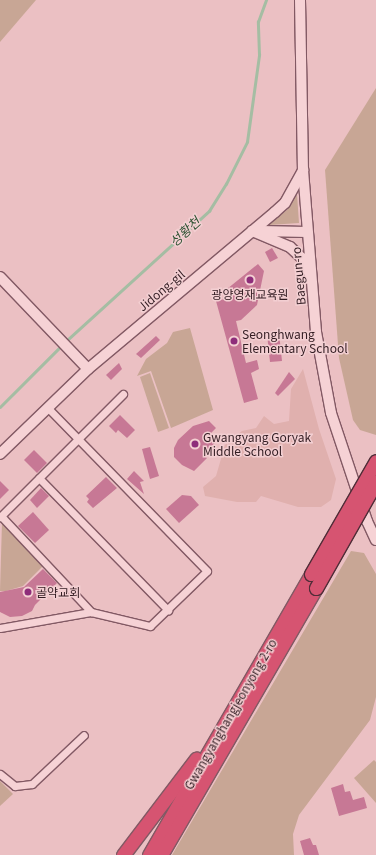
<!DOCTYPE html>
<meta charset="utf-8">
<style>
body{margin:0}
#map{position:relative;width:376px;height:855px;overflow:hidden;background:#ebc0c3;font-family:Georgia,"Noto Sans KR",serif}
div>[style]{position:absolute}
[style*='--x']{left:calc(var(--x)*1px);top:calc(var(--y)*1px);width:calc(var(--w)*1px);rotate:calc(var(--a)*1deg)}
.farmland>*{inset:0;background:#e0b0ae}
.green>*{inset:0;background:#c8a695}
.stream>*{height:2.5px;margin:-1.25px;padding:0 1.25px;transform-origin:1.25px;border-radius:1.25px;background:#a5bda3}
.building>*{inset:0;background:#c77895}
.roads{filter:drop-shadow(1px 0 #825964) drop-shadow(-1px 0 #825964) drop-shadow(0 1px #825964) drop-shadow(0 -1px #825964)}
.street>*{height:7px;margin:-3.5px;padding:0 3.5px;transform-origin:3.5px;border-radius:3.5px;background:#f6d2d5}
.secondary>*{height:10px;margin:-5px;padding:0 5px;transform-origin:5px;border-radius:5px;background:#f6d2d5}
.highway>*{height:13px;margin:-6.5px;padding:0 6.5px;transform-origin:6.5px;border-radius:6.5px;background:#d65471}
.bridges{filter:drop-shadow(1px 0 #502d38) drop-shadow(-1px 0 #502d38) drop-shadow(0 1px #502d38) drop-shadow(0 -1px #502d38)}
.highway-bridge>*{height:13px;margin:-6.5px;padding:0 6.5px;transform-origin:6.5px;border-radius:6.5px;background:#d65471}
.dots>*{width:11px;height:11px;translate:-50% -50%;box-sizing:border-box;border:2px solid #f3cfd2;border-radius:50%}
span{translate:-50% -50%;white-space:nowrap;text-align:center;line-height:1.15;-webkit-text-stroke:3px #f3cfd2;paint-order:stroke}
.street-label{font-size:12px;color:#331d23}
.poi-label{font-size:12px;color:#331d23}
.left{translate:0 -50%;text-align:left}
.water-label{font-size:13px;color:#2d5232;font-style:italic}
</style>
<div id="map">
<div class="farmland">
<div style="clip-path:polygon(303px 369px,319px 429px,336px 479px,331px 500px,321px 507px,298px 507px,261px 496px,256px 502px,237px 502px,205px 496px,203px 487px,216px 476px,225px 445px,242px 431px,256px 428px,264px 416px,274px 424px,289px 421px,291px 389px)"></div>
</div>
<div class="green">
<div style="clip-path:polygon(0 0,36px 0,0 42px)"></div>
<div style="clip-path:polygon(376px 88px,376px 435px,360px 430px,353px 420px,339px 358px,325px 170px)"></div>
<div style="clip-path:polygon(297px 194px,299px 223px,269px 225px,287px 210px)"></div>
<div style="clip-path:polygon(190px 328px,213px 410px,171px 428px,151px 371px,137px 376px,146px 359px,167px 343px,173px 332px)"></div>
<div style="clip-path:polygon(150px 373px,169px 428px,158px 432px,140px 377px)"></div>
<div style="clip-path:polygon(2px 522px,44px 565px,23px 586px,6px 591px,0 591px)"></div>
<div style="clip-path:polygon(351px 551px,364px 553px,376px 574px,376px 697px,370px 720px,299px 815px,293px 834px,294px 855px,172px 855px)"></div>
<div style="clip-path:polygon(374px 760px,376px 762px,376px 803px,354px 778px)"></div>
<div style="clip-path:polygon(0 781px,13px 794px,0 806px)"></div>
</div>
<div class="stream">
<div style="--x:65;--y:342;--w:195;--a:-42.3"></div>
<div style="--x:209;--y:211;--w:32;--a:-58"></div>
<div style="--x:226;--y:184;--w:47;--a:-63.4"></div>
<div style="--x:247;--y:142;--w:88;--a:-82.1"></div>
<div style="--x:259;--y:55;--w:33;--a:-92"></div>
<div style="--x:258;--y:22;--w:23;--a:-70"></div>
<div style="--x:0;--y:407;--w:88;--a:-45"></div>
</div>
<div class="building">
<div style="clip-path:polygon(272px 248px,278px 258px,270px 262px,265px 252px)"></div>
<div style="clip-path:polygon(258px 264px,264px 271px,257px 305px,241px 320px,236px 321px,246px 363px,257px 360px,259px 369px,251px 373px,258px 399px,244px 403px,216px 301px,233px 297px,227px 289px)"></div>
<div style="clip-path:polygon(279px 333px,282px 361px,270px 362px,267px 334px)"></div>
<div style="clip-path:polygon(156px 336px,160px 340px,141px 358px,136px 354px)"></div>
<div style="clip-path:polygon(119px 363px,122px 369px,111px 380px,106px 375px)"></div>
<div style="clip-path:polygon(289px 372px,295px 379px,278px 396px,275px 393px)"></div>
<div style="clip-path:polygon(120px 415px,135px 430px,127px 438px,118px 430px,116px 433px,109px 426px)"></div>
<div style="clip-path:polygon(209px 421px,216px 428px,211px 433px,218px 440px,203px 454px,207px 458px,194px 471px,182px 465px,174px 457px,174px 448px,178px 440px,193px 426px)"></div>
<div style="clip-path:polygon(150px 447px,159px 476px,150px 479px,142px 449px)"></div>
<div style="clip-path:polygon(34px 450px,47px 463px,37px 473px,24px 460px)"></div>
<div style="clip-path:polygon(134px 471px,144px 481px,140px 482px,144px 494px,127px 479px)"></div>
<div style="clip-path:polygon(106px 477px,117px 488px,93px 508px,87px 502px,89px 499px,86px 496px)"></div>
<div style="clip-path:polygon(0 481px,9px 490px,0 499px)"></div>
<div style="clip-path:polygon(41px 488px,49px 496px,37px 508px,30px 500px)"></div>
<div style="clip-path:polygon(182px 495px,191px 496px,199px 505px,179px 523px,166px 509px)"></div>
<div style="clip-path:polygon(33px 512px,49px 530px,35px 543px,18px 526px)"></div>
<div style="clip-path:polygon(43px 569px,57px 583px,35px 605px,32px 611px,22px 616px,10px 617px,0 612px,0 592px,24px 587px)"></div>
<div style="clip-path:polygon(343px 784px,345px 792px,350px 791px,353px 800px,364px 797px,367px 808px,339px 816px,331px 788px)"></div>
<div style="clip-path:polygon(310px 838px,313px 845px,316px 845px,319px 855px,304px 855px,300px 841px)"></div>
</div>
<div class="roads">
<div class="street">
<div style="--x:39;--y:478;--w:185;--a:45.7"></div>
<div style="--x:1;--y:516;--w:132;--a:46.8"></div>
<div style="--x:0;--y:517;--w:174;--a:-45"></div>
<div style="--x:0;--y:628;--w:92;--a:-10"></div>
<div style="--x:91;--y:612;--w:61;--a:13.3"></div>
<div style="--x:150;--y:626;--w:79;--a:-44"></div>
<div style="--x:207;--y:571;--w:229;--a:-134.3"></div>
<div style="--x:0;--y:774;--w:19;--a:39"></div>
<div style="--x:15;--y:786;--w:17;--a:-7"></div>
<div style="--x:32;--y:784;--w:71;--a:-43.3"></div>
</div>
<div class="secondary">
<div style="--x:300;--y:0;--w:170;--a:89"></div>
<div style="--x:303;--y:170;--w:163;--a:85.4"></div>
<div style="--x:316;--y:332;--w:82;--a:79.5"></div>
<div style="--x:331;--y:413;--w:114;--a:71.6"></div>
<div style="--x:367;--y:521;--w:21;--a:65"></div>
<div style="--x:252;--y:231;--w:41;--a:22.8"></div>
<div style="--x:290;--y:247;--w:16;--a:43"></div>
<div style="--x:302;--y:258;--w:17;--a:65"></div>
<div style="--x:261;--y:231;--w:46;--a:1.2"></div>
<div style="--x:0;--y:277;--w:127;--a:46.3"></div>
<div style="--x:0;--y:454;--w:122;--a:-44"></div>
<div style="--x:88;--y:369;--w:244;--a:-40"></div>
<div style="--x:275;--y:212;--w:13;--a:-42"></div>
<div style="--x:285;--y:203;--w:38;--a:-61"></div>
</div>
<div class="highway">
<div style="--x:123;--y:855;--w:121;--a:-52.8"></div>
<div style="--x:149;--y:855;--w:324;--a:-60"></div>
<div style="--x:161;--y:855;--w:309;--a:-59.9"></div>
</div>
</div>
<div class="bridges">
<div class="highway-bridge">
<div style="--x:311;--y:574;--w:130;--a:-60.1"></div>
<div style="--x:316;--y:588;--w:122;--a:-60.5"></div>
</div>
</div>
<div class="dots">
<div style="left:250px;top:280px;background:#8e2d7a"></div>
<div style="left:234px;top:341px;background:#8e2d7a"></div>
<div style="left:195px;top:444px;background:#8e2d7a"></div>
<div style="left:28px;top:592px;background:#8e2d7a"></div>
</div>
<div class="street-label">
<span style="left:298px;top:276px;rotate:-95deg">Baegun-ro</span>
<span style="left:161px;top:290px;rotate:-40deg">Jidong-gil</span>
<span style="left:230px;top:714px;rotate:-60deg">Gwangyanghangjeonyong 2-ro</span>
</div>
<div class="poi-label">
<span style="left:250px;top:294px">광양영재교육원</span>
<span class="left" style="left:242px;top:341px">Seonghwang<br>Elementary School</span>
<span class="left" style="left:203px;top:444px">Gwangyang Goryak<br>Middle School</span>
<span class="left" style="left:36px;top:592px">골약교회</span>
</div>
<div class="water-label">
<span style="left:185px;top:232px;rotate:-42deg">성황천</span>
</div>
</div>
